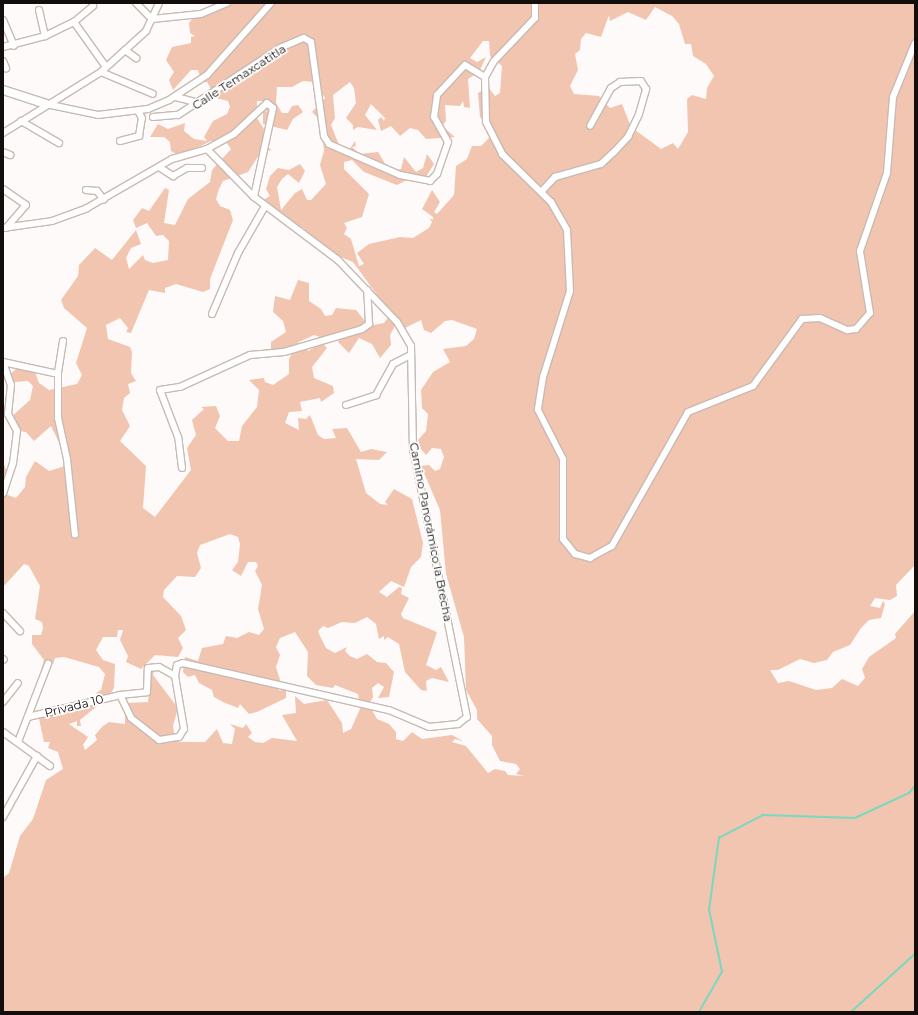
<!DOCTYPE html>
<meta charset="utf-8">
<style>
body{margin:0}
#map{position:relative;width:918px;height:1015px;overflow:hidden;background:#fdfaf9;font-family:Montserrat,sans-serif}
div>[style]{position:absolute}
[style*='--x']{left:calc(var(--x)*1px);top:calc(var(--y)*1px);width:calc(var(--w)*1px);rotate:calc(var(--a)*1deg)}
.green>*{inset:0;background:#f1c5af}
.stream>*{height:1.5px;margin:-0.75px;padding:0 0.75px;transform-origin:0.75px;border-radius:0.75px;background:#7ad8bf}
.roads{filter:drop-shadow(1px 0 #c7bab3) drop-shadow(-1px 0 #c7bab3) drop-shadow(0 1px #c7bab3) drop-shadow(0 -1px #c7bab3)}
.minor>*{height:6px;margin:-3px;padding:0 3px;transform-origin:3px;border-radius:3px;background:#fff}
.tertiary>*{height:8px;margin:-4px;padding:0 4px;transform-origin:4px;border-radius:4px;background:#fff}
span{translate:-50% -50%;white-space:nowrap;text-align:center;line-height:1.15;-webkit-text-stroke:3.5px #fff;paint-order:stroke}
.street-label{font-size:12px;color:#130e0c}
.frame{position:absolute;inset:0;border:4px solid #130e0c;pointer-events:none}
</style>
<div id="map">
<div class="green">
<div style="clip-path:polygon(evenodd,224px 3px,915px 3px,915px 565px,896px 585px,897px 596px,890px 600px,875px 598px,870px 606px,880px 608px,883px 601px,885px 604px,881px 618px,869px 620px,861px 628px,850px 645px,833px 652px,827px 660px,814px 663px,800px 659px,778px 670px,770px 670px,778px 683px,789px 681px,816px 690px,832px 688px,842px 679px,858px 686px,865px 678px,862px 669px,869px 657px,896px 638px,895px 634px,915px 611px,915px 1012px,3px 1012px,3px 878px,9px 873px,20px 836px,33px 819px,46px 780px,63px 769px,58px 752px,48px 748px,50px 742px,44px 742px,38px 714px,99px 698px,101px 703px,80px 720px,81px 726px,77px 726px,77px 721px,69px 724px,88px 737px,83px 745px,85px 750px,97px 740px,95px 735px,103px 726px,109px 722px,125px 724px,125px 703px,148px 702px,150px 675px,155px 667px,153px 675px,178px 708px,173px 726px,175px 739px,180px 742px,205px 742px,217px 729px,223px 743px,232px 744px,235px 729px,230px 724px,243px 728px,246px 724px,252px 733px,248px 737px,255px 742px,263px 743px,272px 738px,297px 741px,282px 715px,296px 713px,295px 696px,304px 704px,327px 700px,342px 723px,343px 733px,351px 729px,360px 709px,358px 694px,335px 685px,333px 688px,316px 685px,307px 676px,308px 652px,295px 632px,280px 638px,276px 647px,280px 655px,276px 667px,281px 683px,278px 689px,280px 691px,286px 687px,286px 698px,257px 712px,249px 714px,240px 704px,238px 708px,223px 702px,214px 697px,212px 690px,199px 683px,195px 675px,188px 677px,183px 672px,185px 657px,198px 661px,202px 648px,223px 644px,226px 636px,237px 638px,249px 632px,259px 635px,264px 629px,258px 609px,262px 585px,255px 571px,258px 566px,256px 562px,248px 562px,241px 576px,232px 570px,238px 562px,240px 544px,238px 537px,230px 534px,200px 545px,197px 553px,201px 568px,195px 577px,177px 576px,164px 590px,163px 597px,181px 616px,186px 630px,178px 638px,183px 648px,178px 657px,155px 655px,141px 669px,126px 662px,128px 656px,120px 640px,123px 630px,118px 630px,117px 637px,103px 637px,96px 650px,103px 660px,115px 664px,114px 688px,107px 700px,96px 693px,101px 690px,105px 674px,99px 667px,64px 657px,55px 658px,53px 665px,49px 659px,46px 667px,42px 667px,44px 660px,32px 644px,32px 635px,41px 635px,43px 628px,42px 622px,35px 619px,40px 586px,29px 566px,24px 564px,3px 587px,3px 463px,7px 471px,5px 494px,16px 498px,25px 487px,26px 477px,35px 461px,49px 471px,65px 466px,67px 459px,51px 426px,34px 441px,26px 432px,19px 431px,10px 418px,30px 400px,33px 386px,28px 381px,13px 382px,9px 375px,22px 364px,35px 372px,39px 383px,49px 390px,77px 384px,82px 375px,76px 363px,87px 328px,64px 308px,61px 300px,78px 276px,79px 265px,95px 248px,112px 260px,136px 230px,141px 244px,131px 248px,126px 258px,129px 269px,143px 255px,145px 260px,153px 263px,168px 260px,169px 241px,163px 235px,156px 236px,147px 223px,136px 228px,133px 220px,142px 208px,149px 211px,165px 188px,169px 190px,164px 223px,175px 225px,188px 199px,210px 182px,212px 170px,231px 149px,226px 142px,211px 141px,180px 156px,171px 151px,170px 142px,164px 137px,150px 137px,158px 124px,168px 129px,185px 123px,184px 131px,194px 139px,207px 141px,204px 137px,213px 121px,227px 114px,230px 107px,228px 101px,216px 98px,207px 82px,202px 82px,198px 70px,191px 70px,173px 90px,169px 80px,174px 72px,166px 60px,172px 47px,191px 43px,191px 37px,195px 36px,190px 33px,189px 23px,197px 12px,219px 10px,224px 3px,655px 7px,672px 16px,679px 24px,685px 44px,691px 44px,693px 56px,706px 64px,714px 76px,707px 88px,706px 99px,692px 95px,687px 99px,688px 132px,678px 149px,673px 143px,661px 149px,631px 127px,622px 104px,610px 108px,599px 96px,574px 94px,570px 86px,578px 70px,575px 54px,580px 50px,581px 39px,586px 33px,601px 37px,609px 15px,610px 21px,628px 12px,646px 20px,655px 7px,224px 3px,483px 41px,489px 41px,490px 56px,502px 66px,500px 93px,495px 96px,488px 87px,478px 93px,480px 117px,487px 124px,489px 138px,481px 146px,472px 146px,467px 159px,456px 166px,454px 195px,437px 214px,434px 212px,440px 202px,432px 190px,422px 209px,433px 217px,433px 220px,429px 218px,432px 222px,429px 228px,413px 238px,400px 237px,369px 244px,357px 253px,364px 264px,359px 266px,351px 239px,344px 234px,347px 228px,344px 223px,362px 217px,369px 194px,344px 169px,344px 162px,352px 160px,364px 172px,397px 185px,407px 180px,423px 182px,434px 164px,427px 154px,423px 168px,416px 172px,404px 157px,401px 169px,390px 172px,378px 152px,360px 154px,352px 147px,356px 146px,355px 141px,349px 150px,339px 145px,331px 125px,335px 118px,333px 95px,350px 82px,354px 88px,356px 103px,346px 118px,353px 125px,353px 130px,358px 127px,377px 130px,365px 115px,371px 104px,385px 118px,384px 121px,381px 117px,378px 120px,381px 131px,391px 126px,400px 136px,410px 128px,418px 130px,426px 139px,455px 137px,442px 126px,446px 121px,445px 105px,460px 106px,463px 101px,464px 107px,470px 108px,468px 79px,479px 72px,486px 57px,477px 62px,470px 58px,483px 41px,224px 3px,303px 81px,315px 82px,325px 98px,312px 112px,321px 121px,324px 151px,320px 165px,326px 184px,311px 200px,307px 200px,302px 189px,295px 193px,281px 210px,277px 187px,282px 179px,288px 174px,299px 183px,305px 171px,300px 164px,289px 170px,278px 168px,270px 176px,266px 189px,270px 196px,258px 203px,276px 218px,302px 227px,333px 254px,353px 262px,391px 314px,384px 323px,369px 326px,356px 310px,336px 308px,332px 315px,325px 316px,321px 309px,309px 301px,309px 283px,298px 280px,290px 300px,275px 296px,273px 312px,283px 321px,286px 332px,271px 342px,271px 351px,287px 355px,299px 342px,314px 335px,323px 338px,335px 333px,341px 337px,338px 342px,349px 353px,359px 338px,372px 344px,380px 358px,391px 345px,390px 335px,395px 326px,403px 329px,421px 320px,424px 330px,431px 333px,445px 321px,452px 320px,477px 329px,474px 339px,466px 346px,443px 349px,450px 362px,433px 372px,421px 390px,422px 408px,428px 414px,426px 431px,418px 440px,421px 449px,426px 455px,432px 448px,441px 449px,444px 457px,440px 469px,435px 471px,429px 465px,421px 466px,440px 510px,446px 574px,464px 637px,466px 690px,477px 710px,477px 719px,492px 736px,492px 745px,500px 761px,516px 764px,520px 769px,516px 774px,525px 776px,508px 775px,505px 771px,495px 769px,488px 773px,466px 746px,452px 742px,455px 739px,463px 741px,452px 735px,422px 739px,412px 732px,403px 741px,396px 739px,396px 732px,389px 724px,377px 719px,369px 704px,373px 697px,372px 688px,378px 683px,384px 687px,378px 698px,389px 697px,394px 672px,386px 663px,377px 662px,367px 654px,357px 659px,350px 656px,345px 651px,347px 647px,335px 653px,326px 648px,320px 636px,318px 631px,323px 626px,328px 628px,342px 622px,355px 623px,367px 617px,376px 624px,379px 639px,384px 636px,384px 640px,388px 637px,399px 644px,405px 672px,421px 690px,427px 691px,426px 681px,432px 678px,449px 682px,441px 667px,436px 670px,426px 665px,437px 632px,403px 618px,401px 614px,409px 598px,401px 594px,402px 588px,399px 587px,387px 597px,379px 592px,391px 581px,404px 587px,411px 567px,421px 557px,423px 543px,412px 499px,394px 489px,385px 502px,388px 505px,380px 504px,366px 493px,356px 459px,379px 460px,387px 452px,371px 449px,361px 452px,347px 428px,332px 429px,336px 438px,324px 439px,318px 435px,310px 415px,306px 419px,298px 418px,299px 430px,285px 423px,289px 412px,302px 411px,300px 402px,320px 398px,321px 402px,334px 393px,333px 386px,314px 378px,312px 367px,327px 348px,322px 343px,308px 351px,304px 345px,294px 350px,289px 359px,289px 374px,273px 385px,265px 382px,264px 378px,249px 380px,259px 390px,257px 407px,242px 426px,239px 441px,228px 441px,215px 428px,220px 416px,216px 406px,201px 407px,204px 409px,192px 420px,196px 435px,187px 448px,191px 470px,155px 517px,143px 508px,146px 466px,120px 441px,130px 426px,122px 410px,124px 398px,130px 393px,128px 384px,136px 381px,131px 373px,132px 352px,130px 347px,108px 339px,106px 325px,120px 318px,128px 328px,126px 332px,131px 333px,149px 290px,165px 293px,165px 288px,176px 284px,203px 292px,210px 289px,210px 279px,233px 220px,230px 210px,220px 206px,216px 199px,219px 189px,223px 181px,248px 172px,261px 152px,272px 150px,262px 145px,264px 129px,257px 118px,257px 101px,263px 101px,267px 112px,263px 110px,263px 124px,287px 130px,293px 119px,303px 112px,298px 105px,292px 106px,288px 113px,282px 113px,276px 103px,277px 87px,292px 87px,303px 81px)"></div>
</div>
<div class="stream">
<div style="--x:699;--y:1012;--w:46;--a:-60.1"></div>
<div style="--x:722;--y:972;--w:63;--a:-101.8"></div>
<div style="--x:709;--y:910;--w:73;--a:-82.1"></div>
<div style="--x:719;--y:838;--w:50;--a:-27.6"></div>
<div style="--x:763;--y:815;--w:92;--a:1.9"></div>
<div style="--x:855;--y:818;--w:60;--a:-24.8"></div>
<div style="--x:909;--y:793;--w:9;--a:-49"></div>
<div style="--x:851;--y:1012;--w:86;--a:-42.2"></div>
</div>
<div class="roads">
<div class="minor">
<div style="--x:136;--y:3;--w:23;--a:45"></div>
<div style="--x:152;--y:19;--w:49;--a:-5.8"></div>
<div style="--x:201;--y:14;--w:28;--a:-23"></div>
<div style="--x:535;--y:3;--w:15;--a:90"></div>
<div style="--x:535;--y:18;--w:59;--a:133.6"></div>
<div style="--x:494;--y:61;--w:18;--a:119"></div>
<div style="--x:485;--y:77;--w:45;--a:88.7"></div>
<div style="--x:486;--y:122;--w:36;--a:63"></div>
<div style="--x:502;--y:154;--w:69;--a:44.4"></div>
<div style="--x:551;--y:202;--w:32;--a:60"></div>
<div style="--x:567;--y:230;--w:61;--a:87.2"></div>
<div style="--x:570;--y:291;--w:90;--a:107.4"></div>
<div style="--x:543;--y:377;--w:33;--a:99"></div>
<div style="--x:538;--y:410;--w:55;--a:63"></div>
<div style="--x:563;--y:459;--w:80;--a:90"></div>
<div style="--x:563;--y:539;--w:19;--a:51"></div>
<div style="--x:575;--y:554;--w:16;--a:15"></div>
<div style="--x:590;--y:558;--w:25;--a:-29"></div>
<div style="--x:612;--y:546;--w:154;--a:-60.4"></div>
<div style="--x:688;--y:412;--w:70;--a:-21.8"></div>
<div style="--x:753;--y:386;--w:83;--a:-53.8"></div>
<div style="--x:802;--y:319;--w:18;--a:-3"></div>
<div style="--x:820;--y:318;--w:30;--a:24"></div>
<div style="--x:847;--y:330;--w:9;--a:-6"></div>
<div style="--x:856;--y:329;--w:21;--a:-49"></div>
<div style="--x:870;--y:313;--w:63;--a:-99.2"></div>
<div style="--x:860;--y:251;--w:83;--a:-70.9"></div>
<div style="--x:887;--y:173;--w:76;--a:-85.5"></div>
<div style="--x:893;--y:97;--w:58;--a:-67.8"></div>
<div style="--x:39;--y:10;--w:27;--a:77"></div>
<div style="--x:3;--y:20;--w:28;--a:67"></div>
<div style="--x:74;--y:22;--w:55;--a:54.6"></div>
<div style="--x:3;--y:47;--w:43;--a:-14.7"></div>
<div style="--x:45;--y:36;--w:32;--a:-26"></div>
<div style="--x:74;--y:22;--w:25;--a:-40"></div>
<div style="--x:125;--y:50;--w:14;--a:36"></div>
<div style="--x:3;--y:61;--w:8;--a:67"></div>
<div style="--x:101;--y:72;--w:56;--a:22.9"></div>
<div style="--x:176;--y:97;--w:24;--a:15"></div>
<div style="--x:46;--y:104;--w:53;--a:11.9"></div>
<div style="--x:98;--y:115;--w:50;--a:-6.8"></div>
<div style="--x:148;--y:109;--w:23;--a:-23"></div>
<div style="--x:169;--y:100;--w:45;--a:-33.3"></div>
<div style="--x:207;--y:75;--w:96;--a:-48.4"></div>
<div style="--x:153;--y:117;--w:25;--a:-5"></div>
<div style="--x:178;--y:115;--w:122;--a:-33.3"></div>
<div style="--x:280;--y:48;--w:26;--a:-23"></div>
<div style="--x:304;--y:38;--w:8;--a:30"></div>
<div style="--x:311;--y:42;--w:95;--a:82.1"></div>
<div style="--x:324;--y:136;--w:9;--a:58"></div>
<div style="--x:329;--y:144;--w:77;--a:23.6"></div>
<div style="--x:400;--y:175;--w:31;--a:11"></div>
<div style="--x:430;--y:181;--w:10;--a:-45"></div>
<div style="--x:437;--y:174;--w:34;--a:-71"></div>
<div style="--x:448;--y:142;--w:29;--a:-119"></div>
<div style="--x:434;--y:117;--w:22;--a:-82"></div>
<div style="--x:437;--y:95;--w:41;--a:-47"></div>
<div style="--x:465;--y:65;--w:23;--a:31"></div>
<div style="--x:21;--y:121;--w:44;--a:30.1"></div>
<div style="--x:3;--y:133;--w:115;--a:-31.9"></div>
<div style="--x:101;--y:72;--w:61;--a:-42.3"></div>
<div style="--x:146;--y:31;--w:31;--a:-65"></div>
<div style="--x:120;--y:141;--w:20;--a:-15"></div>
<div style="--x:139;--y:136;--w:18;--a:-81"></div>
<div style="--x:142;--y:118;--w:8;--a:-120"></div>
<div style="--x:3;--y:152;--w:8;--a:23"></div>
<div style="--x:159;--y:167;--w:17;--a:33"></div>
<div style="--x:173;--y:176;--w:16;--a:-30"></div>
<div style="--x:187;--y:168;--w:15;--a:0"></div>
<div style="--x:3;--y:189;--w:28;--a:35"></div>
<div style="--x:26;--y:205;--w:30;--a:131"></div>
<div style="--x:86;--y:190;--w:11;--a:5"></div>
<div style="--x:97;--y:191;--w:11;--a:52"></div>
<div style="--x:541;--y:192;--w:21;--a:-47"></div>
<div style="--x:555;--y:177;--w:48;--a:-15.8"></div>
<div style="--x:601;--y:164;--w:18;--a:-43"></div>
<div style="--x:614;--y:152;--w:21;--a:-47"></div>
<div style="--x:628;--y:137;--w:25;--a:-64"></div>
<div style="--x:639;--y:114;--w:26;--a:-74"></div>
<div style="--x:646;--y:89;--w:9;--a:-122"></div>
<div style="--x:641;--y:81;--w:21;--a:177"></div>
<div style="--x:620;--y:82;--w:11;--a:146"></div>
<div style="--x:611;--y:88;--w:43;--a:118.9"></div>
<div style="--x:3;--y:228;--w:49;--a:-8.1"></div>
<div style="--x:52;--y:221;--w:37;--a:-20"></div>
<div style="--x:87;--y:208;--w:98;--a:-30"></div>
<div style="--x:172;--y:159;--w:36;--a:-16"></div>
<div style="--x:207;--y:149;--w:31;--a:-29"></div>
<div style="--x:234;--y:134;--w:45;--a:-43.2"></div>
<div style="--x:267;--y:103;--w:8;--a:40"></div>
<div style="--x:273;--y:108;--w:91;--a:102.1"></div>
<div style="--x:212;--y:314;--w:66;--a:-66.9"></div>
<div style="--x:238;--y:253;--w:54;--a:-60.1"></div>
<div style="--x:63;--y:341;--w:33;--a:99"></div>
<div style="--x:58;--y:374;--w:44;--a:90"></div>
<div style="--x:58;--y:418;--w:42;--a:77.6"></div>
<div style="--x:67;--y:459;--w:76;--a:84"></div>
<div style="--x:3;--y:362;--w:24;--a:71"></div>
<div style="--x:11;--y:385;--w:29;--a:96"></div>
<div style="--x:8;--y:414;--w:19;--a:62"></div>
<div style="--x:17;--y:431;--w:32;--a:97"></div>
<div style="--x:13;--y:463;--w:32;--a:108"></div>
<div style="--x:3;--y:362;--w:56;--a:12.3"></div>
<div style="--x:346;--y:405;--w:32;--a:-18"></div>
<div style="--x:376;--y:395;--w:35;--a:-61"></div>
<div style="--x:393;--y:364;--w:20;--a:-27"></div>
<div style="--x:182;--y:468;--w:31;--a:-97"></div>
<div style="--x:178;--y:437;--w:50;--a:-111"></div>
<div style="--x:160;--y:390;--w:20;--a:-9"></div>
<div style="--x:180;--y:387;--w:77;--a:-24.6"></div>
<div style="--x:250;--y:355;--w:34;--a:-5"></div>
<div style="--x:284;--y:352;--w:81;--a:-16.4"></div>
<div style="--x:362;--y:329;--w:9;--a:-36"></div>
<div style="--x:369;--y:324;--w:34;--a:-93"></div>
<div style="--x:3;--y:613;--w:25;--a:47"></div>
<div style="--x:3;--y:659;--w:1;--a:45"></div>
<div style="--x:120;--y:695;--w:25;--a:64"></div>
<div style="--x:131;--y:718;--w:36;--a:38"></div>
<div style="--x:159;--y:740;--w:20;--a:-9"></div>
<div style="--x:179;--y:737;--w:9;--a:-58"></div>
<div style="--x:184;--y:729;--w:54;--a:-99.6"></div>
<div style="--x:175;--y:676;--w:11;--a:-80"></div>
<div style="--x:177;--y:665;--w:6;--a:-18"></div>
<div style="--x:183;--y:663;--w:211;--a:12.9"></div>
<div style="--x:389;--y:710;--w:43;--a:23"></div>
<div style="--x:429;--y:727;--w:29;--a:-6"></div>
<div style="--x:458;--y:724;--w:11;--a:-38"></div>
<div style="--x:467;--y:717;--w:272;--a:-101.4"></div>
<div style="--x:413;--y:450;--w:104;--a:-91.1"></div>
<div style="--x:411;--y:346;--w:28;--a:-120"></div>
<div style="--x:397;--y:322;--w:86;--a:-133.6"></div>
<div style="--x:338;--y:260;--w:105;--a:-143.1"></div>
<div style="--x:254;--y:197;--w:67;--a:-134.4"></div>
<div style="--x:3;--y:702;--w:24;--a:-52"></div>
<div style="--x:28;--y:717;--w:95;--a:-13.4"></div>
<div style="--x:120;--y:695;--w:27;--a:-6"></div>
<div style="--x:147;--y:692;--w:24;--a:-88"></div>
<div style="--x:148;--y:668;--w:11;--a:-5"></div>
<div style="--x:159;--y:667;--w:18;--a:29"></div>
<div style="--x:3;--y:732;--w:58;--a:35.9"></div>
<div style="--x:18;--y:742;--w:84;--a:-69"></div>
<div style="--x:3;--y:817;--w:70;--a:-60.9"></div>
</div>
<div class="tertiary">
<div style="--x:3;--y:90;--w:45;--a:18"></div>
</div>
</div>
<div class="street-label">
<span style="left:239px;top:77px;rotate:-33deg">Calle Temaxcatitla</span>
<span style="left:431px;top:532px;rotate:79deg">Camino Panorámico la Brecha</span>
<span style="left:74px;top:706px;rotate:-14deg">Privada 10</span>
</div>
<div class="frame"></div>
</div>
